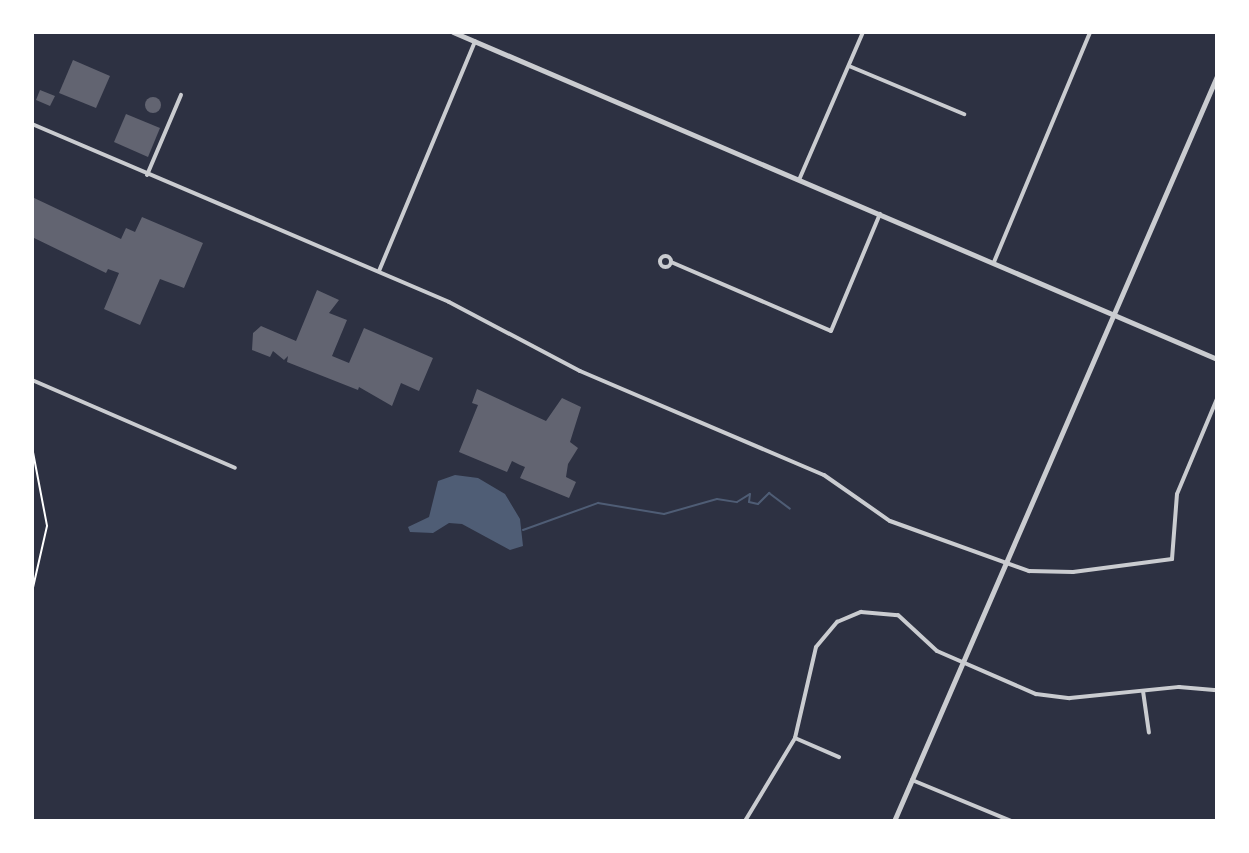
<!DOCTYPE html>
<style>
body{margin:0}
#map{position:relative;width:1249px;height:853px;overflow:hidden;background:#2d3142;font-family:"DejaVu Sans",sans-serif}
div>[style]{position:absolute}
[style*='--x']{left:calc(var(--x)*1px);top:calc(var(--y)*1px);width:calc(var(--w)*1px);rotate:calc(var(--a)*1deg)}
.water>*{inset:0;background:#4f5d75}
.stream>*{height:2px;margin:-1px;padding:0 1px;transform-origin:1px;border-radius:1px;background:#4f5d75}
.building>*{inset:0;background:#626471}
.round{border-radius:50%}
.path>*{height:2px;margin:-1px;padding:0 1px;transform-origin:1px;border-radius:1px;background:#fff}
.minor>*{height:4px;margin:-2px;padding:0 2px;transform-origin:2px;border-radius:2px;background:#caccd0}
.minor>.ring{margin:-2px;padding:0;box-sizing:content-box;background:none;border:4px solid #caccd0;border-radius:50%}
.tertiary>*{height:5px;margin:-2.5px;padding:0 2.5px;transform-origin:2.5px;border-radius:2.5px;background:#caccd0}
span{translate:-50% -50%;white-space:nowrap;text-align:center;line-height:1.15;-webkit-text-stroke:7px #fff;paint-order:stroke}
.frame{position:absolute;inset:0;border:34px solid #fff;pointer-events:none}
</style>
<div id="map">
<div class="water">
<div style="clip-path:polygon(455px 475px,478px 478px,505px 494px,520px 519px,523px 546px,510px 550px,462px 524px,449px 523px,433px 533px,410px 532px,408px 527px,429px 517px,438px 481px)"></div>
</div>
<div class="stream">
<div style="--x:523;--y:530;--w:80;--a:-19.8"></div>
<div style="--x:598;--y:503;--w:67;--a:9.5"></div>
<div style="--x:664;--y:514;--w:55;--a:-15.8"></div>
<div style="--x:717;--y:499;--w:20;--a:9"></div>
<div style="--x:737;--y:502;--w:15;--a:-32"></div>
<div style="--x:750;--y:494;--w:8;--a:97"></div>
<div style="--x:749;--y:502;--w:9;--a:13"></div>
<div style="--x:758;--y:504;--w:16;--a:-45"></div>
<div style="--x:769;--y:493;--w:26;--a:37"></div>
</div>
<div class="building">
<div style="clip-path:polygon(73px 60px,110px 76px,96px 108px,59px 93px)"></div>
<div style="clip-path:polygon(40px 90px,55px 96px,50px 106px,36px 100px)"></div>
<div class="round" style="left:145px;top:97px;width:16px;height:16px"></div>
<div style="clip-path:polygon(126px 114px,160px 128px,148px 157px,114px 142px)"></div>
<div style="clip-path:polygon(32px 197px,121px 239px,126px 228px,135px 232px,142px 217px,203px 243px,184px 288px,160px 279px,140px 325px,104px 309px,119px 273px,108px 269px,106px 273px,32px 237px)"></div>
<div style="clip-path:polygon(317px 290px,339px 300px,329px 313px,347px 320px,332px 356px,349px 363px,364px 328px,433px 358px,419px 391px,401px 383px,392px 406px,359px 387px,358px 390px,287px 362px,288px 356px,284px 360px,273px 351px,270px 357px,252px 350px,253px 333px,261px 326px,296px 341px)"></div>
<div style="clip-path:polygon(477px 389px,546px 421px,562px 398px,581px 407px,570px 442px,578px 448px,568px 464px,566px 477px,576px 482px,569px 498px,520px 478px,525px 467px,520px 465px,512px 461px,507px 472px,459px 452px,478px 405px,472px 403px)"></div>
</div>
<div class="path">
<div style="--x:32;--y:447;--w:80;--a:79.2"></div>
<div style="--x:47;--y:526;--w:68;--a:102.8"></div>
</div>
<div class="minor">
<div style="--x:849;--y:66;--w:125;--a:22.7"></div>
<div style="--x:32;--y:124;--w:453;--a:23.1"></div>
<div style="--x:449;--y:302;--w:148;--a:27.8"></div>
<div style="--x:580;--y:371;--w:265;--a:23.1"></div>
<div style="--x:824;--y:475;--w:80;--a:34.9"></div>
<div style="--x:890;--y:521;--w:148;--a:19.8"></div>
<div style="--x:1029;--y:571;--w:44;--a:1.3"></div>
<div style="--x:1073;--y:572;--w:100;--a:-7.5"></div>
<div style="--x:1172;--y:559;--w:65;--a:-85.6"></div>
<div style="--x:1177;--y:494;--w:103;--a:-67.2"></div>
<div style="--x:147;--y:175;--w:87;--a:-67"></div>
<div style="--x:799;--y:180;--w:161;--a:-66.6"></div>
<div class="ring" style="left:659.5px;top:255.5px;width:7px;height:7px"></div>
<div style="--x:671;--y:262;--w:174;--a:23.3"></div>
<div style="--x:831;--y:331;--w:127;--a:-67.3"></div>
<div style="--x:994;--y:262;--w:249;--a:-67.3"></div>
<div style="--x:379;--y:271;--w:249;--a:-67.3"></div>
<div style="--x:32;--y:380;--w:221;--a:23.4"></div>
<div style="--x:1143;--y:691;--w:42;--a:81.9"></div>
<div style="--x:795;--y:738;--w:48;--a:23.4"></div>
<div style="--x:912;--y:780;--w:107;--a:22.5"></div>
<div style="--x:745;--y:821;--w:97;--a:-58.9"></div>
<div style="--x:795;--y:738;--w:93;--a:-77"></div>
<div style="--x:816;--y:647;--w:33;--a:-50"></div>
<div style="--x:837;--y:622;--w:26;--a:-23"></div>
<div style="--x:861;--y:612;--w:37;--a:5"></div>
<div style="--x:898;--y:615;--w:53;--a:42.7"></div>
<div style="--x:937;--y:651;--w:108;--a:23.5"></div>
<div style="--x:1036;--y:694;--w:34;--a:7"></div>
<div style="--x:1070;--y:698;--w:110;--a:-5.8"></div>
<div style="--x:1179;--y:687;--w:38;--a:5"></div>
</div>
<div class="tertiary">
<div style="--x:453;--y:32;--w:831;--a:23.17"></div>
<div style="--x:894;--y:821;--w:812;--a:-66.56"></div>
</div>
<div class="frame"></div>
</div>
